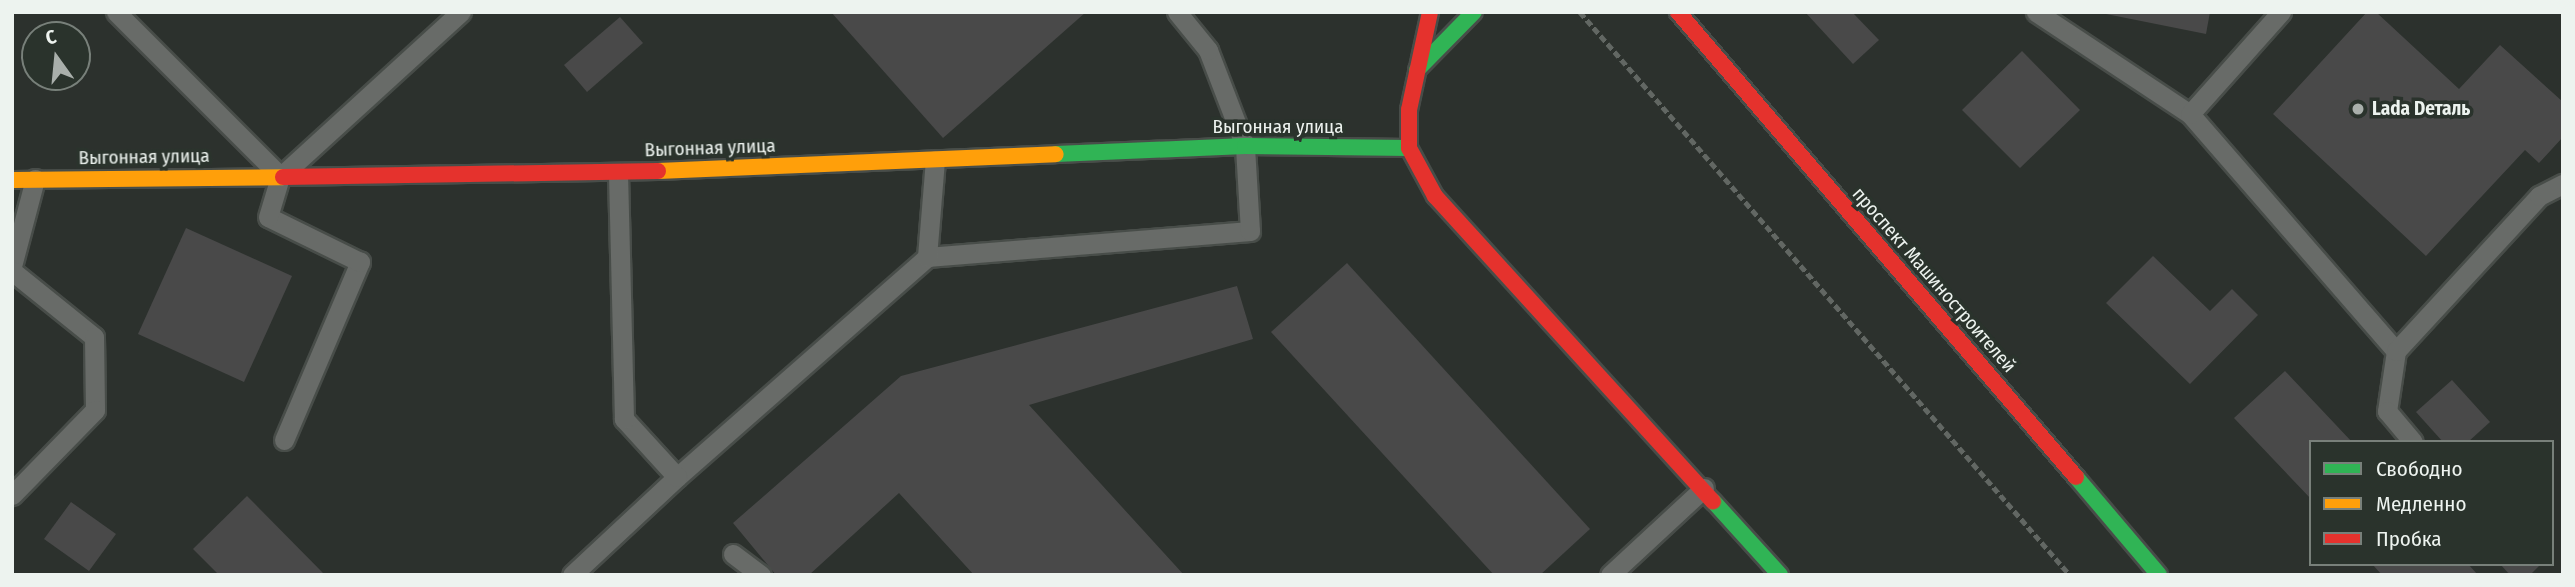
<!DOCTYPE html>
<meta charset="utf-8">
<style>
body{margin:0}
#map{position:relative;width:2575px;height:587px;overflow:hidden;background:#2c312d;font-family:"Fira Sans Condensed",sans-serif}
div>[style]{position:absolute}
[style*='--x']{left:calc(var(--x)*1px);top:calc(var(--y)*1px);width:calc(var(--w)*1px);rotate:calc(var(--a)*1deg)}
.building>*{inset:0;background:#494949}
.path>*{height:4.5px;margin-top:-2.25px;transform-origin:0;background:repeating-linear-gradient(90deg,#626763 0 7px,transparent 0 10.5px)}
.roads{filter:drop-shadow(2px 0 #484d49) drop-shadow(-2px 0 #484d49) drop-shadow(0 2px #484d49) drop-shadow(0 -2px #484d49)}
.lane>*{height:19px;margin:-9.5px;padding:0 9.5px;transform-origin:9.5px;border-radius:9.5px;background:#686b68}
.fast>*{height:16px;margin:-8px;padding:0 8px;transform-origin:8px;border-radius:8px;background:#30b455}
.slow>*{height:16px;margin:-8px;padding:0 8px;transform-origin:8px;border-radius:8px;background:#ff9f0a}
.jam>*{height:16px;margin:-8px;padding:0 8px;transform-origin:8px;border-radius:8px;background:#e5322d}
.dots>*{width:19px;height:19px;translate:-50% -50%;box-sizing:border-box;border:4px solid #2a332c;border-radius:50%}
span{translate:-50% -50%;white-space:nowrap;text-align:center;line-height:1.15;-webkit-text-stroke:7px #2a332c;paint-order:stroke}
.poi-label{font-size:19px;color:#edf3ef;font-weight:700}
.left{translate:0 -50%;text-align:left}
.street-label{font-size:19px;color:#edf3ef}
.frame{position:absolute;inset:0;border:14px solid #edf3ef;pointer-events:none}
.legend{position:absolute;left:2309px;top:440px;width:245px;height:126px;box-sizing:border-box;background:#2a332c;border:2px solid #78807a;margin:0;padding:9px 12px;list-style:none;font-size:21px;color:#edf3ef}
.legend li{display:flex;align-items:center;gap:14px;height:35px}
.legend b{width:35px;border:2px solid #78807a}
.north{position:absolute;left:21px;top:21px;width:70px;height:70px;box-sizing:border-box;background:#2a332c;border:2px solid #78807a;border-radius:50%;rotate:345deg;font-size:19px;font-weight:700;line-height:28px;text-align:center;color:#edf3ef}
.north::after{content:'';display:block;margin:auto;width:24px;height:32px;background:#a9afab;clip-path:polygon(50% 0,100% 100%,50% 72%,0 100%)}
</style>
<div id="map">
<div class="building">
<div style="clip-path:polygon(831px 12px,1086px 12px,943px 138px)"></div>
<div style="clip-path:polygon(1805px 12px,1852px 12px,1879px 40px,1853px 64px)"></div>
<div style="clip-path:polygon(2096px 12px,2210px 12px,2206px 34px)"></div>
<div style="clip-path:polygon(2367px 12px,2376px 12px,2459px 89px,2500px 45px,2563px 102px,2563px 137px,2539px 163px,2525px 150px,2426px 256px,2273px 114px)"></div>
<div style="clip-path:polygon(620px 17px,643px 43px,587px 92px,564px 65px)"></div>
<div style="clip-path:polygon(2022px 51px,2080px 110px,2020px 168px,1962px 110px)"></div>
<div style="clip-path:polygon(186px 228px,292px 276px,244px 382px,138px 334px)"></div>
<div style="clip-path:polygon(2153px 256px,2210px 311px,2232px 289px,2258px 315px,2190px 384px,2106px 303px)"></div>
<div style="clip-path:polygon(1347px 263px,1590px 529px,1540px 575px,1494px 575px,1271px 332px)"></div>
<div style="clip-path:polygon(1237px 286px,1253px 339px,1029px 405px,1184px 575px,974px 575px,899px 493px,809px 575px,776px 575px,733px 523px,901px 376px)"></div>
<div style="clip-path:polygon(2285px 371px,2352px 442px,2311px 442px,2311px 499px,2234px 418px)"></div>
<div style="clip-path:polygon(2452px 380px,2490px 422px,2468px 442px,2443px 442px,2416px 412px)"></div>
<div style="clip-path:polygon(247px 496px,325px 575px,219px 575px,193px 549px)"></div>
<div style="clip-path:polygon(71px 502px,116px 534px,89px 571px,44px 539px)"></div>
<div style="clip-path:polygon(2372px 564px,2468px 564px,2478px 575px,2382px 575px)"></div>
<div style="clip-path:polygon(2500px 564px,2541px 564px,2530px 575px,2510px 575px)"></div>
</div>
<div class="path">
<div style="--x:1580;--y:12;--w:746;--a:48.97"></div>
</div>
<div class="roads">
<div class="lane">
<div style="--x:116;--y:12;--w:232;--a:45"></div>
<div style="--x:2036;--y:12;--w:185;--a:33.5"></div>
<div style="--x:2190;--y:114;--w:314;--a:49"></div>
<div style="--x:2396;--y:351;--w:61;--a:98.5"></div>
<div style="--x:2387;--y:411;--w:40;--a:50"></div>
<div style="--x:2190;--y:114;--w:137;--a:-48.3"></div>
<div style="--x:927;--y:257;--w:324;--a:-4.6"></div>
<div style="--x:1250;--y:231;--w:85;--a:-93.4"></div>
<div style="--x:1245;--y:146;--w:103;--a:-111.1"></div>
<div style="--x:1208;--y:50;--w:49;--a:-129.2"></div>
<div style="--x:12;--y:266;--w:90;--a:-75.2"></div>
<div style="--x:12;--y:271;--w:105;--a:38.8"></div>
<div style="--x:94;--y:337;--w:73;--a:89.2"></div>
<div style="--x:95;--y:410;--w:119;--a:134.3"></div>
<div style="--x:2396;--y:351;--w:211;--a:-47.3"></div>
<div style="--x:2539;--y:196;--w:27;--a:-27"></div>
<div style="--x:284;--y:440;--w:194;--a:-66.9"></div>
<div style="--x:360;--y:262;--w:102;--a:-153.9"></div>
<div style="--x:268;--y:217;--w:42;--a:-73.3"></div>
<div style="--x:280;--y:177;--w:245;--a:-42.4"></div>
<div style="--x:677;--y:477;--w:333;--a:-41.3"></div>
<div style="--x:927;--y:257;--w:97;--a:-85.3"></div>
<div style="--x:733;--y:554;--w:35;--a:37"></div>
<div style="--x:572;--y:575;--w:144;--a:-43"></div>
<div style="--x:677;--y:477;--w:79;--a:-132.4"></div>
<div style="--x:624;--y:419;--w:246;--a:-91.4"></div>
<div style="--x:1610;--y:575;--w:128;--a:-42.8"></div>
</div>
<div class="fast">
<div style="--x:1417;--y:70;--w:81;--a:-45.5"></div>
<div style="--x:1056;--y:154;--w:189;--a:-2.4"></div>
<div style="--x:1245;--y:146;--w:164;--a:0.7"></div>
<div style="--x:2076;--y:477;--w:128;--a:49.7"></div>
<div style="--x:1713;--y:501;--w:100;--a:47.8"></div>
</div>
<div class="slow">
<div style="--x:658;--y:171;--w:398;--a:-2.4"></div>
<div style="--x:12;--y:180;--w:271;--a:-0.6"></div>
</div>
<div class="jam">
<div style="--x:1430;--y:12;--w:100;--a:102.1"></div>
<div style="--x:1409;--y:110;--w:38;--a:90"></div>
<div style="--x:1409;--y:148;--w:55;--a:61.6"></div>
<div style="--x:1435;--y:196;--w:413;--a:47.7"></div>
<div style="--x:1678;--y:12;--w:612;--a:49.44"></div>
<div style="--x:283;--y:177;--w:375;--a:-0.9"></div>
</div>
</div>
<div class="dots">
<div style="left:2358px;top:109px;background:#a9afab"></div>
</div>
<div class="poi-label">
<span class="left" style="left:2372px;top:109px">Lada Dеталь</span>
</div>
<div class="street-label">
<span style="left:1278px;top:127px">Выгонная улица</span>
<span style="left:710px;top:148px;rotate:-2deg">Выгонная улица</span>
<span style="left:144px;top:157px;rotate:-1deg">Выгонная улица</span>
<span style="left:1934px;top:280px;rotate:49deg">проспект Машиностроителей</span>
</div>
<div class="frame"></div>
<ul class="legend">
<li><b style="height:9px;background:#30b455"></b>Свободно</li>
<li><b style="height:9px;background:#ff9f0a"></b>Медленно</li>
<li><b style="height:9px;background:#e5322d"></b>Пробка</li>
</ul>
<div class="north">С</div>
</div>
